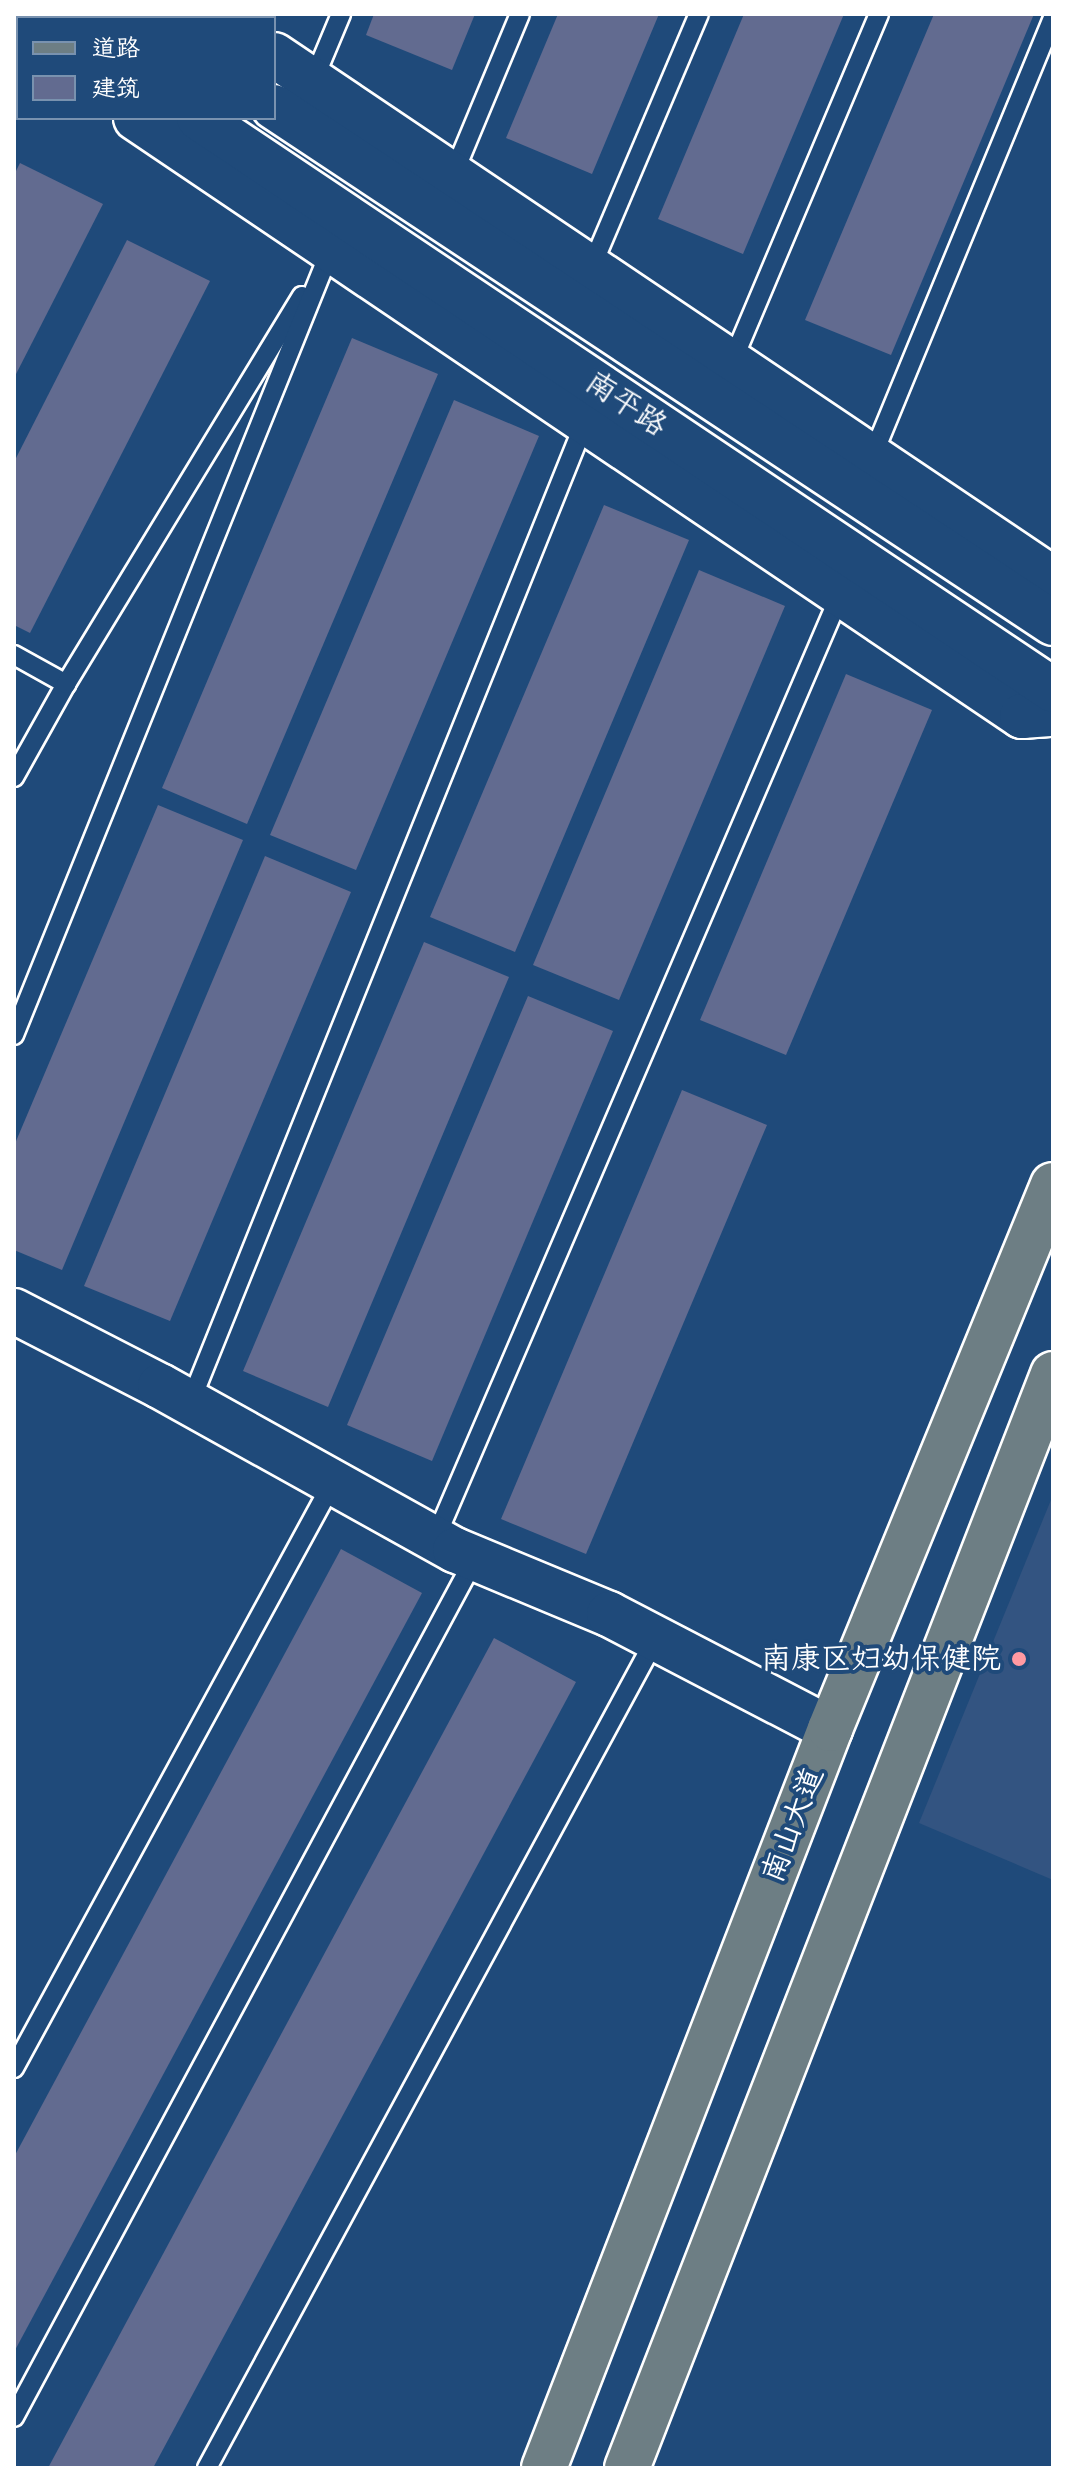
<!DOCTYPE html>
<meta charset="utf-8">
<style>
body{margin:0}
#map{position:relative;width:1067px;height:2482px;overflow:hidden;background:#1f4a7a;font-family:"Architects Daughter","LXGW WenKai TC",sans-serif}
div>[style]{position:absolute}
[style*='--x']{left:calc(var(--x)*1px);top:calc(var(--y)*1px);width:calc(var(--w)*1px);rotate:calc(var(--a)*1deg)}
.built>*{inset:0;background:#335481}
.building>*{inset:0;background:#626b90}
.roads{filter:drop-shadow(2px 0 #fff) drop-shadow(-2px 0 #fff) drop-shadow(0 2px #fff) drop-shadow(0 -2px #fff)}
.service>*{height:18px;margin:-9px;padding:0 9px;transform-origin:9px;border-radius:9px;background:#1f4a7a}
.tertiary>*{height:44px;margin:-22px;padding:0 22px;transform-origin:22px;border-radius:22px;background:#1f4a7a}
.secondary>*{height:44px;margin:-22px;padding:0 22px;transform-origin:22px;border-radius:22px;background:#1f4a7a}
.primary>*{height:44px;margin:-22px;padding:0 22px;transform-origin:22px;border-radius:22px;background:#6d7e84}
.dots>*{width:22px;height:22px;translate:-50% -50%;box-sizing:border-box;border:4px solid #1f4a7a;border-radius:50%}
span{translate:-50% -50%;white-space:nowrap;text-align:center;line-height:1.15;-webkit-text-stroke:8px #1f4a7a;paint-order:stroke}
.street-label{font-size:30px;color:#fff}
.poi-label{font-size:30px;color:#fff}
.right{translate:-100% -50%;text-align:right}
.frame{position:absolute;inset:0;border:16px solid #fff;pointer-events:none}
.legend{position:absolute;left:16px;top:16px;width:260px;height:104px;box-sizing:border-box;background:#1f4a7a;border:2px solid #7992af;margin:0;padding:10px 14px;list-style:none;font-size:24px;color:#fff}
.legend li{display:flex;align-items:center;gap:16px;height:40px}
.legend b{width:40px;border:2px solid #7992af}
</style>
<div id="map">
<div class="built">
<div style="clip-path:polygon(1053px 1495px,1053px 1880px,919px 1823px)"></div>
</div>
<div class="building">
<div style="clip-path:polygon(374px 14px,475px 14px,452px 70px,366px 35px)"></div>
<div style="clip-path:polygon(558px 14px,659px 14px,592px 174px,506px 138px)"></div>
<div style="clip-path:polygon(744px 14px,844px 14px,743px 254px,658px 219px)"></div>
<div style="clip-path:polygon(934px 14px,1034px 14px,891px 355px,805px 320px)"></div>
<div style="clip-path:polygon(20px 163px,103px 204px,14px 378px,14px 175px)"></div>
<div style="clip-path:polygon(127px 240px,210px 281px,30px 633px,14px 625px,14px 462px)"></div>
<div style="clip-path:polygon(352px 338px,438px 374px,247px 824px,162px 788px)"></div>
<div style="clip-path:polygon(454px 400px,539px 436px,356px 870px,270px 835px)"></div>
<div style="clip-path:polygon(604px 505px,689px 540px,515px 952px,430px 917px)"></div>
<div style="clip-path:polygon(699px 570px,785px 606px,619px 1000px,533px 965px)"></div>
<div style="clip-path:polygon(846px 674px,932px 710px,786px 1055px,700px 1020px)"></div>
<div style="clip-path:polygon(158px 805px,243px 840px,62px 1270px,14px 1250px,14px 1146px)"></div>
<div style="clip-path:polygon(265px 856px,351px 892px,170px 1321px,84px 1286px)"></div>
<div style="clip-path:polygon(424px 942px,509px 977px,328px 1407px,243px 1371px)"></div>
<div style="clip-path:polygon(528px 996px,613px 1031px,432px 1461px,347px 1425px)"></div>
<div style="clip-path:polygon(682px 1090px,767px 1125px,586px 1554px,501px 1519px)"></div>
<div style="clip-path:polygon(341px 1549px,422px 1593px,14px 2352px,14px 2157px)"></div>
<div style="clip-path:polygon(494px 1638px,576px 1682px,153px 2468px,48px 2468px)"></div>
</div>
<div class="roads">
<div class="service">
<div style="--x:14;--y:76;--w:9;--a:-63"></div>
<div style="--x:313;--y:81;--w:73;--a:-67.3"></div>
<div style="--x:453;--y:175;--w:174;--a:-67.4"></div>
<div style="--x:591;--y:268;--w:276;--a:-67"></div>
<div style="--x:732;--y:362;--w:378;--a:-67.1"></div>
<div style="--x:872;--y:457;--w:475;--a:-67.6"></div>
<div style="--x:14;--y:655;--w:60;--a:29.1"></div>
<div style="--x:14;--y:777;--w:107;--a:-60.8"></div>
<div style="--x:66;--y:684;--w:454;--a:-58.7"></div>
<div style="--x:14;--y:1035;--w:848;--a:-68.04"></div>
<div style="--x:190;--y:1403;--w:1058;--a:-68.07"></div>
<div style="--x:435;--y:1539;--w:1029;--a:-66.77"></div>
<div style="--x:14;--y:2068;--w:667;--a:-61.44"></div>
<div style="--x:14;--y:2417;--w:975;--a:-61.78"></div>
<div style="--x:207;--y:2468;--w:944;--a:-61.59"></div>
</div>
<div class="tertiary">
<div style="--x:214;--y:14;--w:6;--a:39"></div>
<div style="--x:14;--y:36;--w:4;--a:27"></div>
<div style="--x:274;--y:55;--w:939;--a:33.93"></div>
<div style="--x:136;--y:118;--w:1069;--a:34.02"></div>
<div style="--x:1022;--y:716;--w:31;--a:-4"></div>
<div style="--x:14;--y:1311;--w:164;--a:27.2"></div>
<div style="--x:160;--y:1386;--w:338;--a:29.1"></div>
<div style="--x:455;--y:1550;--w:167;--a:22.6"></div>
<div style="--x:609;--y:1614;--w:249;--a:27.5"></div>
</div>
<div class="secondary">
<div style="--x:44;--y:14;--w:7;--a:34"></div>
<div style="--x:133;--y:14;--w:7;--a:34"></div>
<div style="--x:274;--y:107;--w:934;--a:33.52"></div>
<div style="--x:199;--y:118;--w:1028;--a:33.81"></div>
</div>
<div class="primary">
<div style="--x:544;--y:2468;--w:792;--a:-68.84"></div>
<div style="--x:830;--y:1729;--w:588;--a:-67.71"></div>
<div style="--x:627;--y:2468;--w:1174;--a:-68.72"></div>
</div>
</div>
<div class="dots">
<div style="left:1019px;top:1659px;background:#ff9aa2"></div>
</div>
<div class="street-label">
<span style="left:626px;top:404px;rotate:34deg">南平路</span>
<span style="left:793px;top:1825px;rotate:-69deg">南山大道</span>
</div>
<div class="poi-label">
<span class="right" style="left:1001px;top:1659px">南康区妇幼保健院</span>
</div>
<div class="frame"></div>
<ul class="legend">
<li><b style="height:10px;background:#6d7e84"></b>道路</li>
<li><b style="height:22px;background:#626b90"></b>建筑</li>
</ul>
</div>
